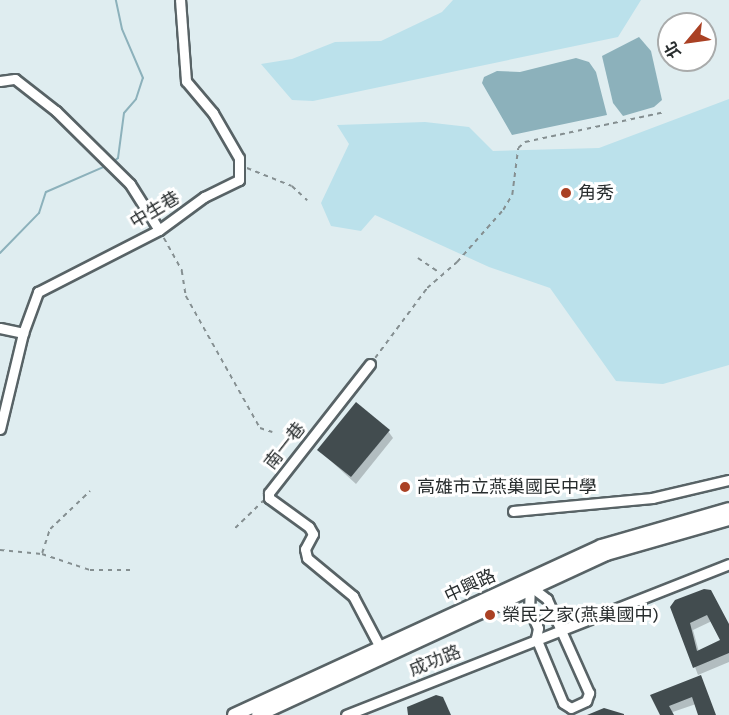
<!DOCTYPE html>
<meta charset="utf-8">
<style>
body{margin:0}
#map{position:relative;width:729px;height:715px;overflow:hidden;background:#dfedf0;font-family:Karla,"Noto Sans TC",sans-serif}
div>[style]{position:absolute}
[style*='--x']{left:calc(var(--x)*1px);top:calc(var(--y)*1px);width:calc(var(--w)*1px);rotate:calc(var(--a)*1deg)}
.green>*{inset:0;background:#bbe1eb}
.water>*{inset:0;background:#8cb1bb}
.shadow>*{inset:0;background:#0003}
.stream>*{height:2px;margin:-1px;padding:0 1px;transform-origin:1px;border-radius:1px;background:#8cb1bb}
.building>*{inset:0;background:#424c4f}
.path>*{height:1.5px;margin-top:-0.75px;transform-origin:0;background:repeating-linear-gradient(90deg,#858f91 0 4.5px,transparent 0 9px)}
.roads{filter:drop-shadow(2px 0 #586366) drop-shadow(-2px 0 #586366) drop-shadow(0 2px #586366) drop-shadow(0 -2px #586366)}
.minor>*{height:9px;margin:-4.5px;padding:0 4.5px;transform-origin:4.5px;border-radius:4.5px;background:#fff}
.major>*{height:12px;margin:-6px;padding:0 6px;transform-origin:6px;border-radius:6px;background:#fff}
.dots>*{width:16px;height:16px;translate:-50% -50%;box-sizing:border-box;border:3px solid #fff;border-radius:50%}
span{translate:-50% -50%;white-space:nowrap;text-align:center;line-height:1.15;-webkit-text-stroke:6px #fff;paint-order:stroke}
.poi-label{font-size:18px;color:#282d2e}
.left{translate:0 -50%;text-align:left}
.street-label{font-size:18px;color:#282d2e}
.north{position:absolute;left:657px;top:12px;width:60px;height:60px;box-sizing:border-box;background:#fff;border:2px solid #a9abab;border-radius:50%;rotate:241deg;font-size:16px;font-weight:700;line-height:24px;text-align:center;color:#282d2e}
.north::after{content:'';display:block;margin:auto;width:21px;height:27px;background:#aa4124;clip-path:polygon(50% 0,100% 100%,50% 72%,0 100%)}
</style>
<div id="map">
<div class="green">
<div style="clip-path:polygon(453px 0,641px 0,618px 37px,313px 101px,292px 100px,261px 64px,292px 59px,335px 42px,381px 41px,442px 12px)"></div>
<div style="clip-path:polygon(729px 99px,729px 365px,663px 384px,616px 381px,550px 288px,489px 267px,375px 215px,361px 231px,331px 226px,321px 203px,349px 144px,337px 125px,425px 122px,469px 127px,493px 151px,599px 148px)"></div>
</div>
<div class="water">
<div style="clip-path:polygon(639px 37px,651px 51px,662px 100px,654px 107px,623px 116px,613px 103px,602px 56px)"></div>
<div style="clip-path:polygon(576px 58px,589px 62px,596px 72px,607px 115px,512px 135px,482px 83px,484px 77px,497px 71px,520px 72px)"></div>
</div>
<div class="shadow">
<div style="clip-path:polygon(388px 431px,393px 438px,356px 484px,319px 450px)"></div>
<div style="clip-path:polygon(evenodd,704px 590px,729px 626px,729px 662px,698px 675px,672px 607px,704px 590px,712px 621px,722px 641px,699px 652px,693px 630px,712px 621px)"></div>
<div style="clip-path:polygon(701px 677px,715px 715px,699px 715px,696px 704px,664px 715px,652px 696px)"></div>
</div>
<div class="stream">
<div style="--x:113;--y:162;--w:6;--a:-39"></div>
<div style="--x:118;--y:158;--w:45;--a:-82.4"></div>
<div style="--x:124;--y:113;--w:18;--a:-49"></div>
<div style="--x:136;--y:99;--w:22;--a:-72"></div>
<div style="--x:143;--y:78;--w:53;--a:-113.2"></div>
<div style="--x:122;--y:29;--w:30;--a:-102"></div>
<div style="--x:0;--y:253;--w:56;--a:-45.7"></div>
<div style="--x:39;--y:213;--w:22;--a:-72"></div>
<div style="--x:46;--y:192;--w:68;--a:-23.5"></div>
</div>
<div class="building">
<div style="clip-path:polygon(356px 402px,390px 430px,351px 477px,317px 450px)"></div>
<div style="clip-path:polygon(evenodd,704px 589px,711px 590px,729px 624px,729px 653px,693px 668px,670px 607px,675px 600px,704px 589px,707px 615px,720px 640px,697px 651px,690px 623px,707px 615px)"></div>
<div style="clip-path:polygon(701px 675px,716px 715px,698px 715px,692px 697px,669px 706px,674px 715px,660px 715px,650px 695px)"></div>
<div style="clip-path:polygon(436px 695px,443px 697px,451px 715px,408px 715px,407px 707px)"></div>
<div style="clip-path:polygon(604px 708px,624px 714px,624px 715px,587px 715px)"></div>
</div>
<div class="path">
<div style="--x:247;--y:168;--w:48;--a:21.8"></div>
<div style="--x:292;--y:186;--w:21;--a:43"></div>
<div style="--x:164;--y:238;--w:38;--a:61"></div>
<div style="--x:182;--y:271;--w:25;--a:81"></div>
<div style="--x:186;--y:296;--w:151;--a:60.7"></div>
<div style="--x:260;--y:428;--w:13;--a:18"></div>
<div style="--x:418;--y:258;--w:27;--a:34"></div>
<div style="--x:375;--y:358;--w:87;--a:-53.4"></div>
<div style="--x:427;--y:288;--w:40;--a:-41"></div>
<div style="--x:457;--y:262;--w:69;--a:-48.5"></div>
<div style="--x:503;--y:210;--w:17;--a:-59"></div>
<div style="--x:512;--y:195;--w:47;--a:-82.7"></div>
<div style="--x:518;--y:148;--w:9;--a:-41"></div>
<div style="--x:525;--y:142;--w:143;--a:-12.1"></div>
<div style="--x:235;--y:528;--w:39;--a:-44"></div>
<div style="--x:0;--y:550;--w:42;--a:5.4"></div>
<div style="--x:42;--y:554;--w:51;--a:18.4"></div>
<div style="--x:90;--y:570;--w:40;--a:0"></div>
<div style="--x:42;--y:553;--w:25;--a:-72"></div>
<div style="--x:50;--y:529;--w:55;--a:-43.5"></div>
</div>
<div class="roads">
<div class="minor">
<div style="--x:0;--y:81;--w:15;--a:-8"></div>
<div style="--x:15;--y:79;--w:52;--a:38"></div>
<div style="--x:56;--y:111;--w:104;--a:44.6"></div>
<div style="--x:130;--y:184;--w:54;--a:57.8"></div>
<div style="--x:0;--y:328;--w:24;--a:12"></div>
<div style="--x:370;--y:364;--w:164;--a:128.1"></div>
<div style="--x:269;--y:493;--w:5;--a:90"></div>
<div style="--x:269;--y:498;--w:49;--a:35.9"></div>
<div style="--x:309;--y:527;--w:8;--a:60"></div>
<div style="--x:313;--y:534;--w:17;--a:118"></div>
<div style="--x:305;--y:549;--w:9;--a:77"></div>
<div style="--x:307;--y:558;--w:60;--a:39.6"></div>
<div style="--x:353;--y:596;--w:64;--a:62.2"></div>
<div style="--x:0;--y:429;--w:99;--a:-76.5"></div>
<div style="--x:23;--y:333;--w:44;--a:-69.9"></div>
<div style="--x:38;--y:292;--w:136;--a:-27.1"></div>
<div style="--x:159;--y:230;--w:56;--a:-36.3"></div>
<div style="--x:204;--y:197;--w:39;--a:-26"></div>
<div style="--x:239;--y:180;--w:22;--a:-90"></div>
<div style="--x:239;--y:158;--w:52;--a:-120"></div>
<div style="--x:213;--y:113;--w:42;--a:-130.2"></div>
<div style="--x:186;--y:81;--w:81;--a:-94.2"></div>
<div style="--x:513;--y:511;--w:140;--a:-5.3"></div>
<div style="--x:652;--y:498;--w:79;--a:-13.2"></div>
<div style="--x:530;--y:583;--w:25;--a:92"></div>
<div style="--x:529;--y:608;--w:22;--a:66"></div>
<div style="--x:538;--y:628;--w:10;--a:101"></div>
<div style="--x:536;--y:638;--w:70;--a:67.4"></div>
<div style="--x:563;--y:703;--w:9;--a:32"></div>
<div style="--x:571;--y:708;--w:17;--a:-25"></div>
<div style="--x:586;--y:701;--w:9;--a:-69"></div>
<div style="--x:589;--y:693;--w:103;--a:-114.1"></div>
<div style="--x:547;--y:599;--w:20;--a:-143"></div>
<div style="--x:346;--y:715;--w:412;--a:-21.5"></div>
</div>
<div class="major">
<div style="--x:234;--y:715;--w:404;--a:-24.7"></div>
<div style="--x:601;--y:546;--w:133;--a:-16.1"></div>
<div style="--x:258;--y:715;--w:383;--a:-24.8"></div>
<div style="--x:606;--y:554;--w:128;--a:-15.9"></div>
</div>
</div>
<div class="dots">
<div style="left:566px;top:193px;background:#aa4124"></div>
<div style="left:405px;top:487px;background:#aa4124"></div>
<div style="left:490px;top:615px;background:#aa4124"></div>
</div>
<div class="poi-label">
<span class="left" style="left:578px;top:193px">角秀</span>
<span class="left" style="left:417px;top:487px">高雄市立燕巢國民中學</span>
<span class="left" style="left:502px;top:615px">榮民之家(燕巢國中)</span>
</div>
<div class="street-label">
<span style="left:155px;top:210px;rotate:-31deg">中生巷</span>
<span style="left:285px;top:446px;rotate:-52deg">南一巷</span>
<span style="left:470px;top:586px;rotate:-25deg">中興路</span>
<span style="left:435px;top:661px;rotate:-22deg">成功路</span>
</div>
<div class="north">北</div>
</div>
